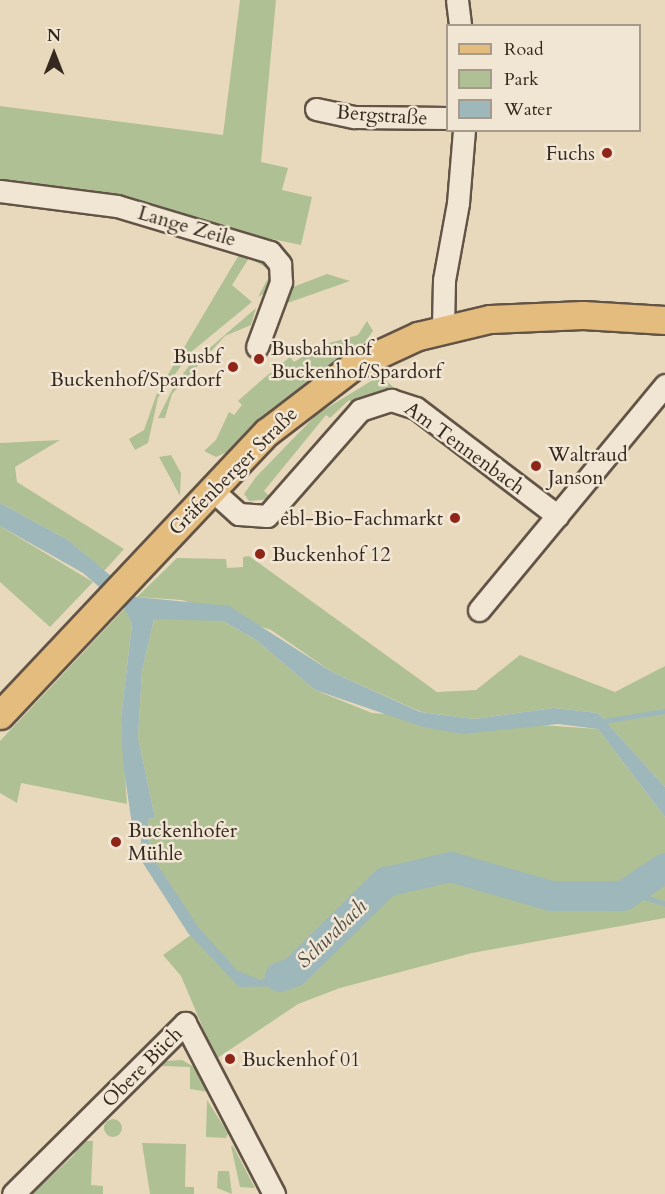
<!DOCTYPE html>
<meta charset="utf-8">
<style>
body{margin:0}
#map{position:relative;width:665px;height:1194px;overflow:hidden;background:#e9d9bc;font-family:Cardo,serif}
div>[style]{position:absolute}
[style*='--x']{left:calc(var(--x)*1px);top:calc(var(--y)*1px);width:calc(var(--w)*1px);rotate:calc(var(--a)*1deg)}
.green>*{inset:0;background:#b0c095}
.round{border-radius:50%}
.water>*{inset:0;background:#9db7bb}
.stream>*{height:5px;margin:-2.5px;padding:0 2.5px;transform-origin:2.5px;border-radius:2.5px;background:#9db7bb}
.river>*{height:30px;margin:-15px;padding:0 15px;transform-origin:15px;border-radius:15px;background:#9db7bb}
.roads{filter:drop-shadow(2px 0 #625446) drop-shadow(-2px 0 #625446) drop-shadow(0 2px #625446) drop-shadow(0 -2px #625446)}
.minor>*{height:21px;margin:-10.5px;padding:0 10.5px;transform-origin:10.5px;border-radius:10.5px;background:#f1e6d3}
.major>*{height:27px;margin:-13.5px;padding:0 13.5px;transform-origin:13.5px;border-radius:13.5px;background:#e4bc7e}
.dots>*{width:16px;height:16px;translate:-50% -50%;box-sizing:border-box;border:3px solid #f1e6d3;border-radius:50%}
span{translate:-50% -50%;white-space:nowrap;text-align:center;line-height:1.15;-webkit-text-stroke:5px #f1e6d3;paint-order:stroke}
.street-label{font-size:20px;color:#35281e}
.poi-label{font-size:20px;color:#35281e}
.right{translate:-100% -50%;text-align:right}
.left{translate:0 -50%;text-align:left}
.water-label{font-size:21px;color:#4f4c45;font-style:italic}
.legend{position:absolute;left:446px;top:24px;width:195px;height:108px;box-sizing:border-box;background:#f1e6d3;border:2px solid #a69a8b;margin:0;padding:8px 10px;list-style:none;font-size:18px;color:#35281e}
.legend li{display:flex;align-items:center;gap:12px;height:30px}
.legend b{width:30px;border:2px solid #a69a8b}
.north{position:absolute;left:24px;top:24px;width:60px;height:60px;-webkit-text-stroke:4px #f1e6d3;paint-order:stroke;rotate:0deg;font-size:16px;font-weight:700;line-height:24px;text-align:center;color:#35281e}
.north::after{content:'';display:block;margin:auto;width:21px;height:27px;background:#35281e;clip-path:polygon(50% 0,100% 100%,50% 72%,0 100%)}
</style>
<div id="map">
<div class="green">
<div style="clip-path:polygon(240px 0,276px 0,261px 162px,288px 168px,282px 190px,312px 197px,301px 245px,272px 239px,245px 248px,274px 264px,274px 287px,258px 297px,272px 271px,249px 258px,232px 285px,252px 302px,191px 352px,158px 398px,148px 443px,135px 450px,129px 439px,144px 430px,157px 393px,243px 248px,121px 194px,0 179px,0 106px,223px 135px)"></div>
<div style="clip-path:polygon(327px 274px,350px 281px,279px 306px,285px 290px)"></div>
<div style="clip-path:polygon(256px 308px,251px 325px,225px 336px,172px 394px,165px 418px,158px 418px,175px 384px,189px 366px)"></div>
<div style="clip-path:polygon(367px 321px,373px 331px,365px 342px,284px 400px,232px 450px,216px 457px,204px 451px,216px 440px,229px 412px,234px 415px,242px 405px,238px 401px,264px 378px,290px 357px,294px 362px,322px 345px,358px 335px)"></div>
<div style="clip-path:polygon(381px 375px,398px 392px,366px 396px,354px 404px,349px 400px,330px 418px,326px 415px,264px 491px,273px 499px,249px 501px,244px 494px,256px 477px,317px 414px)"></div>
<div style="clip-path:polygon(60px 440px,15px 467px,17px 482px,124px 549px,104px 571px,68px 540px,0 503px,0 443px)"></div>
<div style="clip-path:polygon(171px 455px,181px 473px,180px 496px,159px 457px)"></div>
<div style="clip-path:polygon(0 526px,93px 582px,50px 627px,0 582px)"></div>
<div style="clip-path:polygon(249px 556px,437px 692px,476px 690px,520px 655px,615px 692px,665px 666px,665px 787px,598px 713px,554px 708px,474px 719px,421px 712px,332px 672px,271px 630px,182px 600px,137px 597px,177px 558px,226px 559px,227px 568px,243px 567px,243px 557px)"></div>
<div style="clip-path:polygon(125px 608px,132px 624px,121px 718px,127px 804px,21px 783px,17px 803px,0 793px,0 741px)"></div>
<div style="clip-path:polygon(197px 617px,223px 621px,256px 640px,315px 690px,372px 713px,598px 729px,665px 817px,665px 918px,472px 953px,340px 988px,298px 1004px,216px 1059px,181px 976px,163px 955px,199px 929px,150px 853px,148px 819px,155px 818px,138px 737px,142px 671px,154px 619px)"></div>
<div style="clip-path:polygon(182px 1060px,196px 1068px,208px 1092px,190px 1089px,190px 1067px,161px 1066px,144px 1079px,165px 1061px)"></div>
<div style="clip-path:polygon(207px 1100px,228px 1133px,226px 1138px,206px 1137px)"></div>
<div class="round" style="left:104px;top:1119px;width:18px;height:18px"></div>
<div style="clip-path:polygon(81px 1141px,93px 1141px,91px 1185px,103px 1186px,103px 1194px,32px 1194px,74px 1155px)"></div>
<div style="clip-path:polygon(142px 1143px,186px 1144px,185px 1187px,194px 1187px,194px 1194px,150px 1194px)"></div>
<div style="clip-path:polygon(231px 1146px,233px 1146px,255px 1188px,240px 1187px)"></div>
<div style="clip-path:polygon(218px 1171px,229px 1171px,232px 1194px,217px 1188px)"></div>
</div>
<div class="water">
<div style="clip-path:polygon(0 503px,68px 540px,136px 597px,229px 606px,332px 672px,420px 712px,474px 719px,554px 708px,598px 713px,665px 787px,665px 817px,598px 729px,558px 724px,462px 734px,423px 727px,315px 690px,256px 640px,223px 621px,154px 619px,142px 671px,138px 737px,155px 818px,148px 819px,150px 853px,199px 928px,238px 971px,261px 980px,312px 952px,285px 986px,239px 987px,188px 933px,139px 857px,142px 832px,133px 832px,123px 763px,121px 718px,132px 624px,125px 609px,83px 573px,0 526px)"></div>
</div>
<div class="stream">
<div style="--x:603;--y:721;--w:63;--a:-9.2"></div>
<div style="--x:632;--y:893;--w:35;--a:18"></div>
</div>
<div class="river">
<div style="--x:280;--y:977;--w:15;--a:-20"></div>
<div style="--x:294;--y:972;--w:129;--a:-44.4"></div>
<div style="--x:386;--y:882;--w:67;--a:-13"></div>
<div style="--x:451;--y:867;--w:104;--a:16.2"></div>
<div style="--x:551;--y:896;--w:72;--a:0"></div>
<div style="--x:623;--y:896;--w:50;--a:-33.7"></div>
</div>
<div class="roads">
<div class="minor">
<div style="--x:457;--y:0;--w:26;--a:83"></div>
<div style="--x:316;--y:109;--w:39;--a:12"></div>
<div style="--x:354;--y:117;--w:94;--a:0.6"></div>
<div style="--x:0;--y:191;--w:118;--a:7.3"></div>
<div style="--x:117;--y:206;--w:160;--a:16.7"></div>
<div style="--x:270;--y:252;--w:16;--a:50"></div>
<div style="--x:280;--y:264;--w:18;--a:87"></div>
<div style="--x:281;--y:282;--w:69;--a:110.3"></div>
<div style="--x:443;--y:328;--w:48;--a:-88.8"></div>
<div style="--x:444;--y:280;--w:78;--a:-79.7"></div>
<div style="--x:458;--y:203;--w:73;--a:-85.3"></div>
<div style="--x:212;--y:490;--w:36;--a:42"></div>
<div style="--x:239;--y:514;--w:28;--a:4"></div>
<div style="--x:267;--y:516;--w:141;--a:-48.7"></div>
<div style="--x:360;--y:410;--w:33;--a:-18"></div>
<div style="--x:391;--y:400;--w:26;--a:18"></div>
<div style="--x:416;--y:408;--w:178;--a:37.3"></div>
<div style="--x:479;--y:610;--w:292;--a:-50.4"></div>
<div style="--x:13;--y:1194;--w:243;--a:-44.8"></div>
<div style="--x:185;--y:1023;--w:193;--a:62.5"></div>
</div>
<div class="major">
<div style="--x:0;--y:715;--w:389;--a:-46.7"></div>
<div style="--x:267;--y:432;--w:108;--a:-37.5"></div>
<div style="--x:353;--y:366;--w:72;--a:-24.8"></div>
<div style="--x:418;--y:336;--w:74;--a:-13.3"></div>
<div style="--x:490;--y:319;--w:93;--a:-2.5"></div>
<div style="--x:583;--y:315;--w:82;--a:3.5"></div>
</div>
</div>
<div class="dots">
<div style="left:607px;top:153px;background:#8f2418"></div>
<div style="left:259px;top:359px;background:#8f2418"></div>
<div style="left:233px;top:367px;background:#8f2418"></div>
<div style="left:536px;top:466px;background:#8f2418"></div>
<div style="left:455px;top:518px;background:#8f2418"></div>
<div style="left:260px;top:554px;background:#8f2418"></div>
<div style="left:116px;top:842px;background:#8f2418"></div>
<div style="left:230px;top:1059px;background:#8f2418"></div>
</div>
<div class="street-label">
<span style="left:382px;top:115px;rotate:4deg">Bergstraße</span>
<span style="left:187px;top:226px;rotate:16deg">Lange Zeile</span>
<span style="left:465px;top:448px;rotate:36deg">Am Tennenbach</span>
<span style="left:233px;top:471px;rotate:-45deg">Gräfenberger Straße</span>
<span style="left:142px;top:1067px;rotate:-45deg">Obere Büch</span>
</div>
<div class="poi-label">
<span class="right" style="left:595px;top:153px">Fuchs</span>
<span class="left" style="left:271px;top:360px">Busbahnhof<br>Buckenhof/Spardorf</span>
<span class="right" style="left:221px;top:368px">Busbf<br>Buckenhof/Spardorf</span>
<span class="left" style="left:548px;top:466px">Waltraud<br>Janson</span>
<span class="right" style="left:443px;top:518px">ebl-Bio-Fachmarkt</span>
<span class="left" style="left:272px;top:554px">Buckenhof 12</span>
<span class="left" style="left:128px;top:842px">Buckenhofer<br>Mühle</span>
<span class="left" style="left:242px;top:1059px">Buckenhof 01</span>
</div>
<div class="water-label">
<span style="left:332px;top:934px;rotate:-44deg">Schwabach</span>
</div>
<ul class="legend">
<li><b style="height:8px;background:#e4bc7e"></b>Road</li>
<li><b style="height:16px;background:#b0c095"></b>Park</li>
<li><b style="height:16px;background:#9db7bb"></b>Water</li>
</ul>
<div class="north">N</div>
</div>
